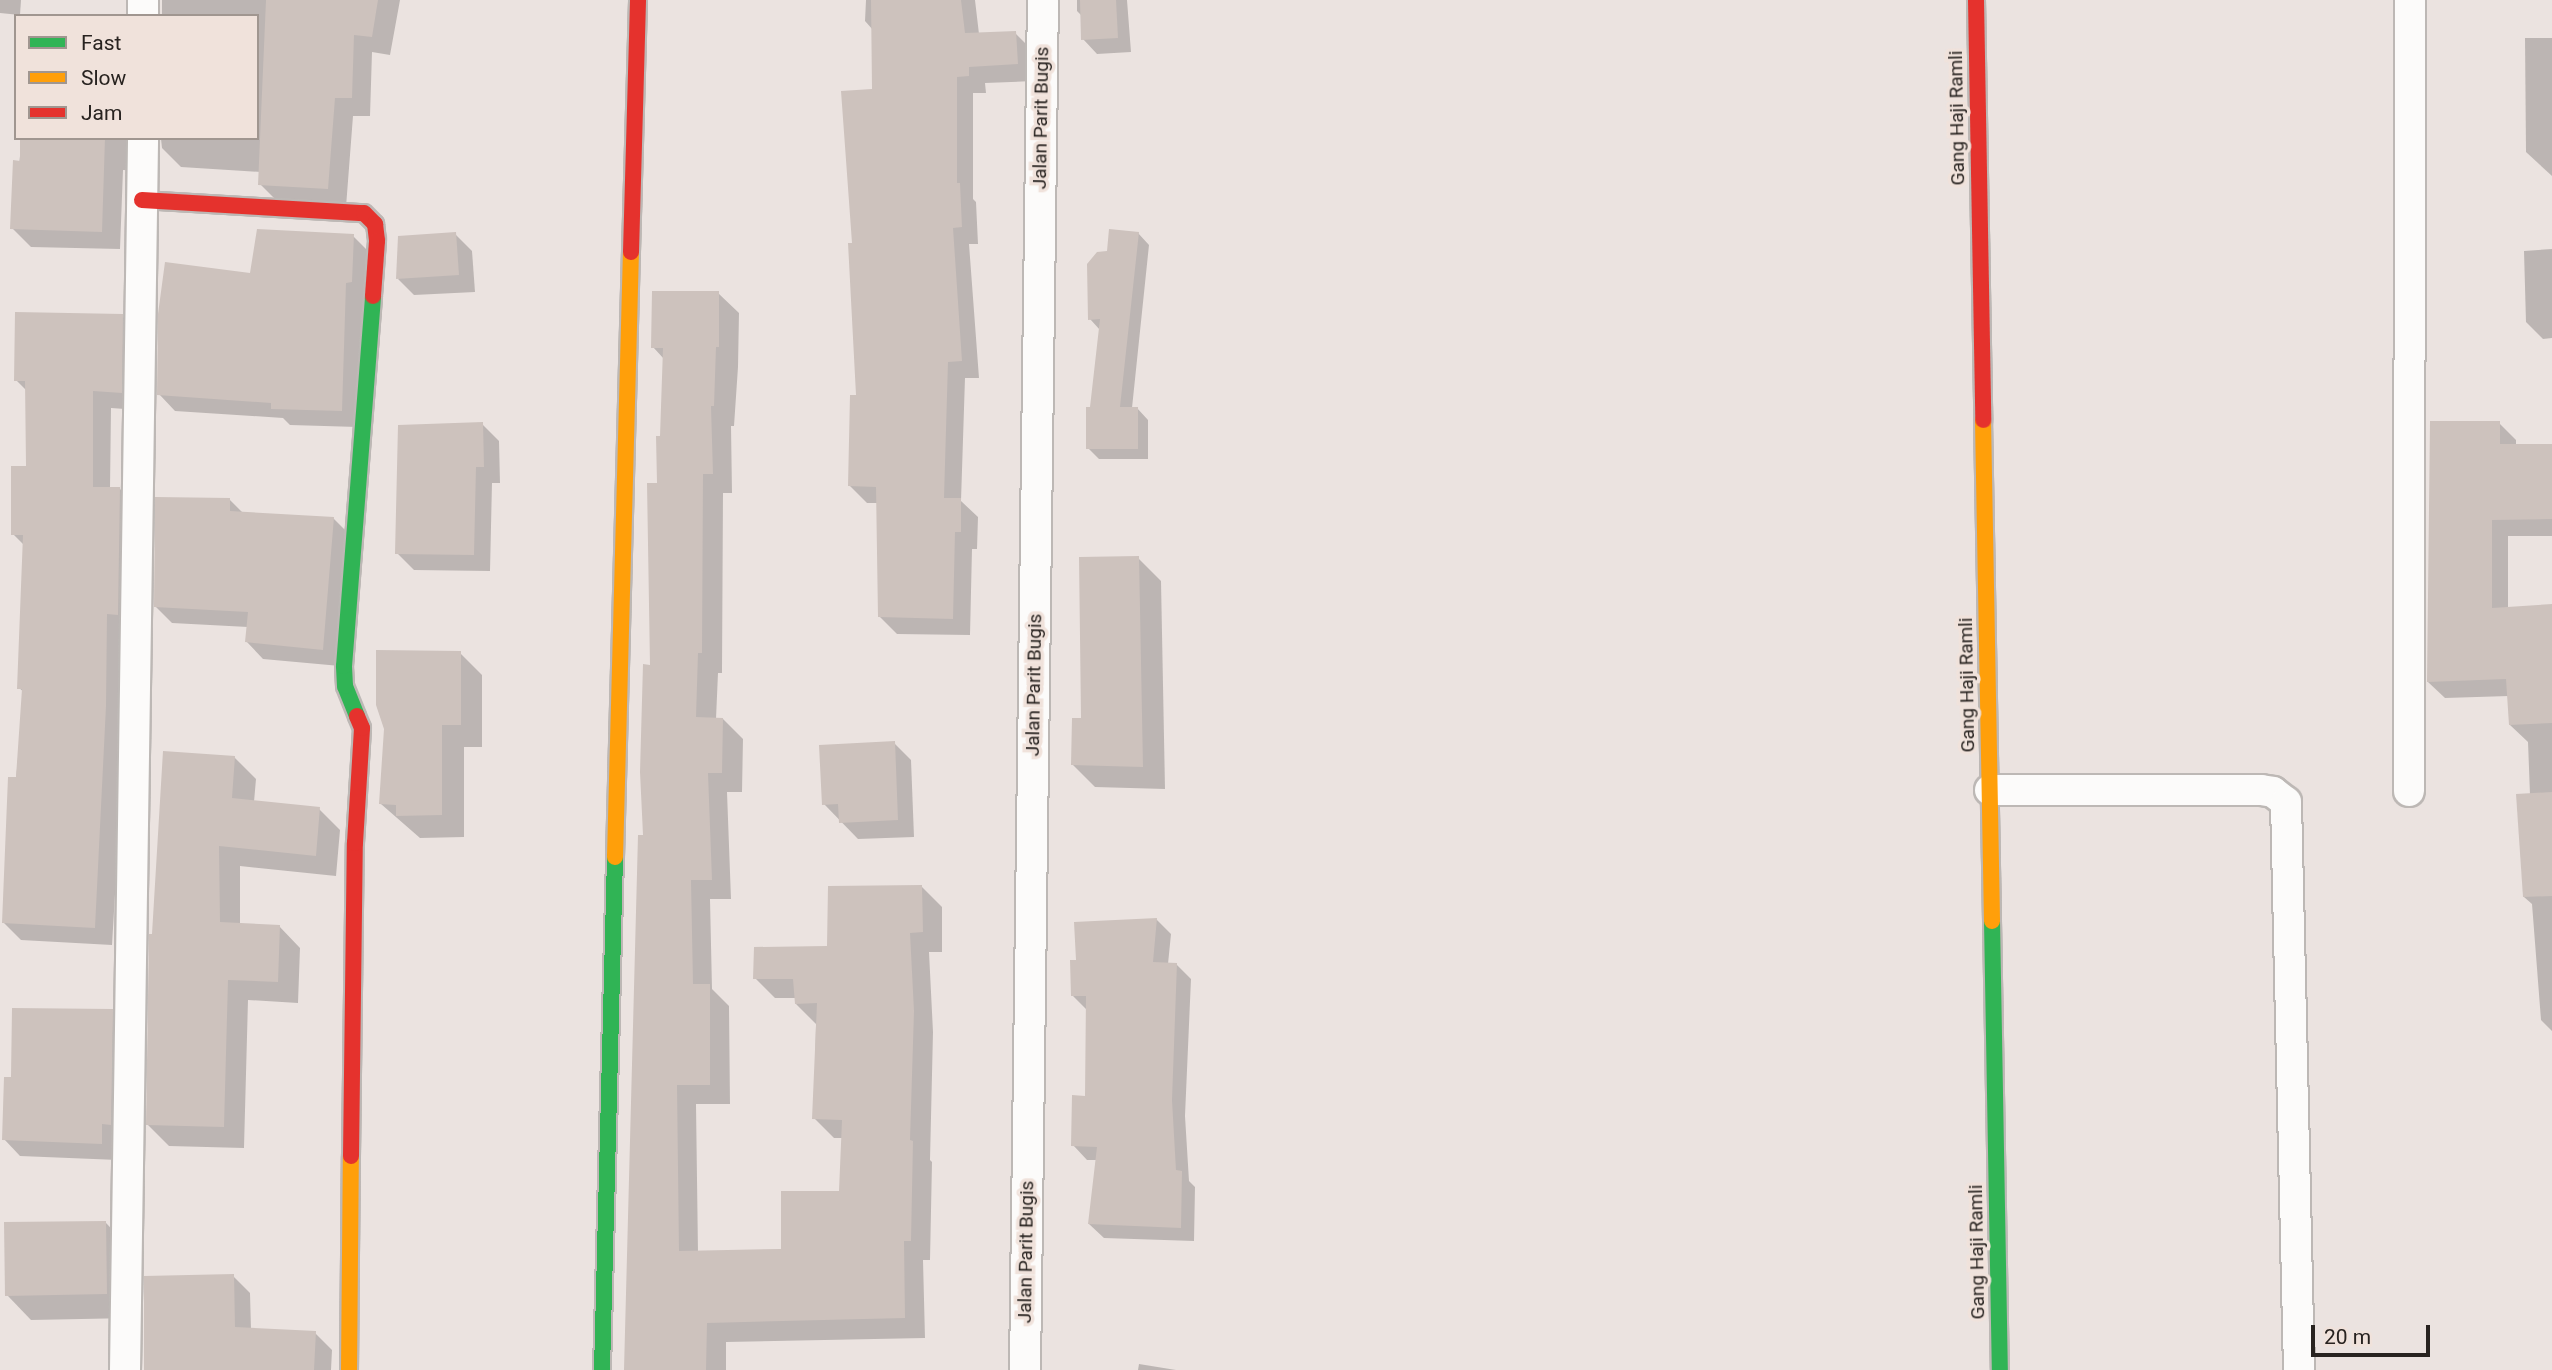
<!DOCTYPE html>
<style>
body{margin:0}
#map{position:relative;width:2552px;height:1370px;overflow:hidden;background:#ebe3e0;font-family:Roboto,sans-serif}
div>[style]{position:absolute}
[style*='--x']{left:calc(var(--x)*1px);top:calc(var(--y)*1px);width:calc(var(--w)*1px);rotate:calc(var(--a)*1deg)}
.shadow>*{inset:0;background:#0003}
.building>*{inset:0;background:#cdc2bd}
.roads{filter:drop-shadow(2px 0 #bdb8b5) drop-shadow(-2px 0 #bdb8b5) drop-shadow(0 2px #bdb8b5) drop-shadow(0 -2px #bdb8b5)}
.street>*{height:30px;margin:-15px;padding:0 15px;transform-origin:15px;border-radius:15px;background:#fcfbfa}
.fast>*{height:16px;margin:-8px;padding:0 8px;transform-origin:8px;border-radius:8px;background:#30b455}
.slow>*{height:16px;margin:-8px;padding:0 8px;transform-origin:8px;border-radius:8px;background:#ff9f0a}
.jam>*{height:16px;margin:-8px;padding:0 8px;transform-origin:8px;border-radius:8px;background:#e5322d}
span{translate:-50% -50%;white-space:nowrap;text-align:center;line-height:1.15;-webkit-text-stroke:7px #f0e2db;paint-order:stroke}
.street-label{font-size:19px;color:#282320}
.legend{position:absolute;left:14px;top:14px;width:245px;height:126px;box-sizing:border-box;background:#f0e2db;border:2px solid #a09690;margin:0;padding:9px 12px;list-style:none;font-size:21px;color:#282320}
.legend li{display:flex;align-items:center;gap:14px;height:35px}
.legend b{width:35px;border:2px solid #a09690}
.scale{position:absolute;left:2311px;top:1325px;width:119px;height:32px;box-sizing:border-box;border:4px solid #282320;border-top:0;padding-left:9px;font-size:21px;line-height:24px;white-space:nowrap;color:#282320;-webkit-text-stroke:5px #f0e2db;paint-order:stroke}
</style>
<div id="map">
<div class="shadow">
<div style="clip-path:polygon(0 0,21px 0,20px 15px,0 13px)"></div>
<div style="clip-path:polygon(162px 0,400px 0,390px 55px,372px 52px,370px 116px,353px 116px,346px 207px,279px 203px,260px 184px,261px 172px,181px 167px,162px 148px,161px 139px,146px 148px,143px 171px,123px 170px,120px 249px,31px 247px,12px 228px,22px 138px,257px 138px,257px 16px,162px 16px)"></div>
<div style="clip-path:polygon(866px 0,975px 0,979px 34px,1015px 33px,1032px 50px,1034px 81px,985px 83px,986px 93px,973px 93px,973px 199px,976px 202px,978px 244px,969px 244px,979px 378px,965px 378px,961px 501px,978px 517px,977px 549px,972px 549px,970px 635px,897px 634px,879px 616px,878px 503px,867px 503px,850px 486px,857px 397px,854px 244px,874px 90px,873px 30px,865px 21px)"></div>
<div style="clip-path:polygon(1077px 0,1127px 0,1131px 52px,1097px 54px,1083px 39px,1082px 16px,1077px 11px)"></div>
<div style="clip-path:polygon(2525px 38px,2552px 38px,2552px 176px,2526px 152px)"></div>
<div style="clip-path:polygon(1138px 233px,1149px 245px,1132px 408px,1137px 408px,1148px 420px,1148px 459px,1099px 459px,1088px 448px,1100px 330px,1090px 319px,1109px 253px)"></div>
<div style="clip-path:polygon(455px 234px,472px 251px,475px 292px,414px 295px,398px 279px)"></div>
<div style="clip-path:polygon(353px 236px,370px 253px,358px 427px,290px 425px,283px 418px,175px 411px,159px 394px,252px 275px)"></div>
<div style="clip-path:polygon(2552px 249px,2552px 338px,2543px 339px,2526px 322px,2524px 251px)"></div>
<div style="clip-path:polygon(718px 293px,739px 313px,738px 367px,734px 426px,731px 426px,732px 493px,723px 493px,722px 673px,718px 673px,716px 719px,723px 719px,743px 739px,742px 792px,727px 792px,731px 899px,710px 899px,712px 989px,729px 1006px,730px 1104px,696px 1104px,698px 1253px,783px 1251px,841px 1193px,843px 1138px,834px 1138px,814px 1118px,816px 1024px,796px 1004px,796px 998px,775px 998px,755px 978px,829px 948px,922px 887px,942px 907px,942px 952px,929px 952px,933px 1032px,930px 1160px,932px 1162px,930px 1260px,923px 1260px,925px 1338px,726px 1342px,726px 1370px,626px 1370px,664px 359px,653px 347px)"></div>
<div style="clip-path:polygon(122px 316px,140px 334px,139px 410px,111px 408px,110px 489px,120px 489px,138px 507px,112px 945px,21px 940px,3px 922px,24px 692px,19px 688px,24px 545px,13px 534px,28px 467px,27px 391px,16px 380px)"></div>
<div style="clip-path:polygon(2499px 423px,2516px 440px,2516px 446px,2552px 445px,2552px 536px,2508px 536px,2508px 608px,2552px 606px,2552px 1031px,2541px 1020px,2532px 904px,2524px 897px,2530px 795px,2528px 742px,2510px 725px,2509px 696px,2445px 698px,2428px 682px)"></div>
<div style="clip-path:polygon(482px 424px,499px 441px,500px 483px,492px 483px,490px 571px,414px 570px,397px 553px)"></div>
<div style="clip-path:polygon(229px 499px,243px 513px,333px 518px,350px 535px,340px 666px,263px 659px,247px 642px,248px 627px,172px 623px,155px 606px)"></div>
<div style="clip-path:polygon(1138px 558px,1161px 581px,1165px 789px,1095px 787px,1072px 764px,1083px 720px)"></div>
<div style="clip-path:polygon(460px 653px,482px 675px,482px 747px,464px 747px,464px 837px,420px 838px,381px 804px)"></div>
<div style="clip-path:polygon(894px 743px,911px 760px,914px 837px,858px 839px,824px 804px)"></div>
<div style="clip-path:polygon(234px 757px,256px 779px,254px 802px,319px 809px,340px 830px,336px 876px,240px 866px,240px 925px,279px 926px,300px 948px,298px 1003px,248px 1000px,244px 1148px,169px 1146px,148px 1125px,154px 936px)"></div>
<div style="clip-path:polygon(1156px 919px,1171px 934px,1168px 964px,1176px 964px,1191px 979px,1185px 1116px,1189px 1181px,1195px 1187px,1194px 1241px,1104px 1238px,1089px 1224px,1097px 1160px,1087px 1160px,1073px 1145px,1086px 1097px,1088px 1011px,1073px 996px)"></div>
<div style="clip-path:polygon(112px 1011px,129px 1028px,118px 1160px,20px 1156px,4px 1139px,13px 1079px)"></div>
<div style="clip-path:polygon(106px 1223px,130px 1248px,132px 1318px,31px 1320px,7px 1295px)"></div>
<div style="clip-path:polygon(233px 1276px,250px 1293px,251px 1330px,315px 1333px,332px 1350px,331px 1370px,164px 1370px)"></div>
<div style="clip-path:polygon(1139px 1364px,1176px 1370px,1138px 1370px)"></div>
</div>
<div class="building">
<div style="clip-path:polygon(266px 0,378px 0,372px 37px,354px 35px,352px 98px,335px 98px,328px 189px,258px 185px)"></div>
<div style="clip-path:polygon(871px 0,961px 0,965px 33px,1016px 31px,1018px 64px,969px 67px,969px 76px,957px 77px,957px 183px,960px 183px,962px 227px,953px 228px,962px 361px,948px 362px,944px 498px,961px 498px,961px 532px,955px 532px,953px 619px,878px 617px,876px 487px,848px 486px,850px 395px,856px 395px,848px 243px,852px 243px,841px 91px,872px 89px)"></div>
<div style="clip-path:polygon(1080px 0,1116px 0,1118px 38px,1081px 40px)"></div>
<div style="clip-path:polygon(20px 138px,105px 138px,102px 232px,10px 229px,13px 160px,20px 161px)"></div>
<div style="clip-path:polygon(257px 229px,354px 234px,352px 282px,346px 283px,342px 411px,271px 409px,271px 403px,157px 395px,158px 314px,165px 262px,250px 273px)"></div>
<div style="clip-path:polygon(1109px 229px,1139px 232px,1120px 407px,1138px 407px,1138px 449px,1086px 449px,1086px 407px,1090px 407px,1100px 319px,1088px 320px,1087px 264px,1097px 252px,1107px 251px)"></div>
<div style="clip-path:polygon(456px 232px,459px 275px,396px 279px,398px 236px)"></div>
<div style="clip-path:polygon(652px 291px,719px 291px,719px 347px,716px 347px,714px 406px,711px 406px,713px 474px,703px 474px,702px 653px,698px 653px,696px 717px,723px 718px,722px 773px,708px 773px,712px 880px,691px 880px,693px 984px,710px 984px,710px 1085px,677px 1085px,679px 1251px,781px 1249px,781px 1191px,839px 1191px,842px 1120px,812px 1119px,817px 1003px,795px 1004px,793px 979px,753px 979px,754px 947px,827px 946px,828px 886px,922px 885px,923px 932px,910px 933px,914px 1011px,910px 1140px,913px 1141px,911px 1241px,904px 1241px,905px 1318px,707px 1323px,706px 1370px,624px 1370px,638px 835px,643px 835px,640px 772px,643px 664px,650px 665px,647px 483px,657px 483px,656px 436px,660px 436px,663px 348px,651px 348px)"></div>
<div style="clip-path:polygon(15px 312px,123px 314px,122px 393px,93px 391px,93px 487px,120px 487px,118px 615px,107px 614px,106px 706px,95px 928px,2px 923px,8px 777px,16px 777px,22px 689px,17px 689px,23px 535px,11px 535px,11px 466px,26px 466px,25px 381px,14px 381px)"></div>
<div style="clip-path:polygon(2430px 421px,2500px 421px,2500px 444px,2552px 444px,2552px 519px,2492px 520px,2492px 608px,2552px 604px,2552px 723px,2509px 725px,2506px 679px,2427px 682px)"></div>
<div style="clip-path:polygon(483px 422px,484px 467px,476px 467px,474px 555px,395px 554px,398px 425px)"></div>
<div style="clip-path:polygon(155px 497px,230px 498px,230px 511px,334px 517px,323px 650px,245px 642px,248px 612px,154px 607px)"></div>
<div style="clip-path:polygon(1139px 556px,1143px 767px,1071px 765px,1072px 718px,1081px 718px,1079px 557px)"></div>
<div style="clip-path:polygon(376px 650px,461px 651px,461px 725px,442px 725px,442px 815px,396px 816px,396px 805px,379px 804px,384px 729px,376px 705px)"></div>
<div style="clip-path:polygon(895px 741px,898px 820px,839px 823px,838px 804px,822px 805px,819px 745px)"></div>
<div style="clip-path:polygon(163px 751px,235px 756px,232px 798px,320px 807px,316px 856px,219px 846px,220px 922px,280px 925px,278px 982px,228px 980px,224px 1127px,146px 1125px,149px 934px,152px 934px)"></div>
<div style="clip-path:polygon(2552px 792px,2552px 896px,2523px 897px,2516px 794px)"></div>
<div style="clip-path:polygon(1157px 918px,1153px 962px,1177px 963px,1172px 1100px,1176px 1170px,1182px 1171px,1181px 1228px,1088px 1224px,1097px 1147px,1071px 1146px,1072px 1095px,1085px 1096px,1086px 996px,1071px 996px,1070px 960px,1076px 960px,1074px 922px)"></div>
<div style="clip-path:polygon(12px 1008px,113px 1009px,111px 1125px,102px 1124px,102px 1144px,2px 1140px,4px 1077px,11px 1077px)"></div>
<div style="clip-path:polygon(106px 1221px,107px 1294px,5px 1296px,4px 1222px)"></div>
<div style="clip-path:polygon(234px 1274px,235px 1327px,316px 1331px,314px 1370px,144px 1370px,144px 1276px)"></div>
</div>
<div class="roads">
<div class="street">
<div style="--x:143;--y:16;--w:16;--a:-90"></div>
<div style="--x:1990;--y:790;--w:271;--a:0"></div>
<div style="--x:2261;--y:790;--w:12;--a:9"></div>
<div style="--x:2273;--y:792;--w:16;--a:38"></div>
<div style="--x:2286;--y:802;--w:568;--a:88.69"></div>
<div style="--x:2409;--y:791;--w:791;--a:-89.93"></div>
<div style="--x:125;--y:1370;--w:1232;--a:-89.16"></div>
<div style="--x:1025;--y:1370;--w:1370;--a:-89.25"></div>
</div>
<div class="fast">
<div style="--x:357;--y:716;--w:32;--a:-112"></div>
<div style="--x:345;--y:686;--w:20;--a:-93"></div>
<div style="--x:344;--y:666;--w:371;--a:-85.5"></div>
<div style="--x:1992;--y:921;--w:449;--a:89"></div>
<div style="--x:602;--y:1370;--w:513;--a:-88.55"></div>
</div>
<div class="slow">
<div style="--x:1983;--y:420;--w:501;--a:88.97"></div>
<div style="--x:615;--y:857;--w:605;--a:-88.49"></div>
<div style="--x:349;--y:1370;--w:214;--a:-89.5"></div>
</div>
<div class="jam">
<div style="--x:1976;--y:0;--w:420;--a:89"></div>
<div style="--x:142;--y:200;--w:222;--a:3.4"></div>
<div style="--x:364;--y:213;--w:16;--a:45"></div>
<div style="--x:375;--y:224;--w:17;--a:83"></div>
<div style="--x:377;--y:241;--w:55;--a:94.2"></div>
<div style="--x:631;--y:252;--w:252;--a:-88.4"></div>
<div style="--x:351;--y:1156;--w:313;--a:-89.3"></div>
<div style="--x:355;--y:843;--w:115;--a:-86.5"></div>
<div style="--x:362;--y:728;--w:13;--a:-113"></div>
</div>
</div>
<div class="street-label">
<span style="left:1041px;top:118px;rotate:-89deg">Jalan Parit Bugis</span>
<span style="left:1957px;top:118px;rotate:-91deg">Gang Haji Ramli</span>
<span style="left:1034px;top:685px;rotate:-89deg">Jalan Parit Bugis</span>
<span style="left:1967px;top:685px;rotate:-91deg">Gang Haji Ramli</span>
<span style="left:1026px;top:1252px;rotate:-89deg">Jalan Parit Bugis</span>
<span style="left:1977px;top:1252px;rotate:-91deg">Gang Haji Ramli</span>
</div>
<ul class="legend">
<li><b style="height:9px;background:#30b455"></b>Fast</li>
<li><b style="height:9px;background:#ff9f0a"></b>Slow</li>
<li><b style="height:9px;background:#e5322d"></b>Jam</li>
</ul>
<div class="scale">20 m</div>
</div>
